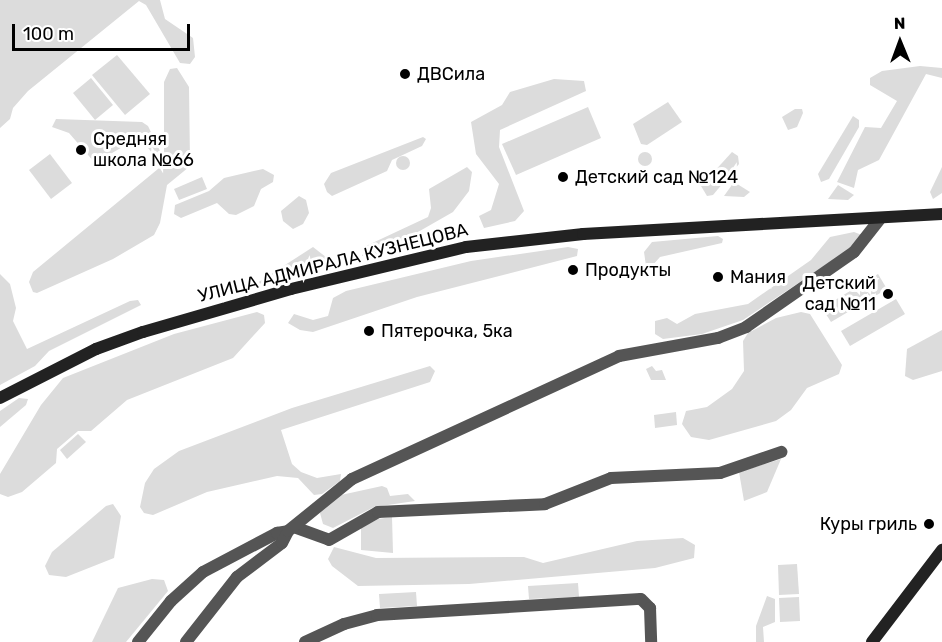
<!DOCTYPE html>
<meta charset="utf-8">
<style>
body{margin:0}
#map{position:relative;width:942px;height:642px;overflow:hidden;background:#fff;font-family:Rubik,sans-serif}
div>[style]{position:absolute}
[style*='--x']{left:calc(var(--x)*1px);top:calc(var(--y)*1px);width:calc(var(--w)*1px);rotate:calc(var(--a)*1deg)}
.green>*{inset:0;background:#dcdcdc}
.round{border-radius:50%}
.street>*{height:12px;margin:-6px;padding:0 6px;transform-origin:6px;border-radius:6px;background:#555}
.secondary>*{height:12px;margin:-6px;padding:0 6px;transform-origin:6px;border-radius:6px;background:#222}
.dots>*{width:16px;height:16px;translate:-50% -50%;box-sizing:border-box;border:3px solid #fff;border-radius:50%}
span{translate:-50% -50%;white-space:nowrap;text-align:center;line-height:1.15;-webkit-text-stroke:6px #fff;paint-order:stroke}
.poi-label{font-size:18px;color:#000}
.left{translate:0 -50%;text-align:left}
.right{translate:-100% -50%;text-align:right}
.street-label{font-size:18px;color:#000}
.north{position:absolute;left:870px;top:12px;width:60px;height:60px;-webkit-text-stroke:4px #fff;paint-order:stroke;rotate:359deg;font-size:16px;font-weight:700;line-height:24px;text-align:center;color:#000}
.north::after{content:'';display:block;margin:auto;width:21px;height:27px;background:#000;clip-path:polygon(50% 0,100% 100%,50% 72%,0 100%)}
.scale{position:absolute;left:12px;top:24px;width:178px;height:27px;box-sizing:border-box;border:3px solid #000;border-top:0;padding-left:8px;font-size:18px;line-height:21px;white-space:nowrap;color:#000;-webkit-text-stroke:4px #fff;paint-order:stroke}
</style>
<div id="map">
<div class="green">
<div style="clip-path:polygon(0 0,160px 0,165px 19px,193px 38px,195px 57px,190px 64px,180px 63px,146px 5px,139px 1px,28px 91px,13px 108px,10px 119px,0 128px)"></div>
<div style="clip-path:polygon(117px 55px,150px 94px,125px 115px,92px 75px)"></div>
<div style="clip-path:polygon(920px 66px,942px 68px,942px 78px,926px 74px,879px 160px,858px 170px,854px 188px,837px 182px,865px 127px,881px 128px,897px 101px,870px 85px,870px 78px,882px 71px)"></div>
<div style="clip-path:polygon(177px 68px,189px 87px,190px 161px,189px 167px,167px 185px,160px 223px,154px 235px,113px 259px,37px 293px,33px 292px,29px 282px,33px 272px,164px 164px,164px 82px,170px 69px)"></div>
<div style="clip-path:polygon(91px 78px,113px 105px,95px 120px,73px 93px)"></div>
<div style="clip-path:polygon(554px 79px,584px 81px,586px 91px,500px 130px,499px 147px,524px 211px,515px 221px,484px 228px,479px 216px,491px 210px,499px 184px,476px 154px,471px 122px,502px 105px,510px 92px)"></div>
<div style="clip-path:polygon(668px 102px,682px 122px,647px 145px,641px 144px,633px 124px)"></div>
<div style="clip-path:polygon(588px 107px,601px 138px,516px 175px,502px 144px)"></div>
<div style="clip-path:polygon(795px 109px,802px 109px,803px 113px,797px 127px,788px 130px,782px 117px)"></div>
<div style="clip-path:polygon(853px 116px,859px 120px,859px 127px,829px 179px,821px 182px,818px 174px)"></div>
<div style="clip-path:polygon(56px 119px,142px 122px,148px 126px,162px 155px,154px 156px,143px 141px,136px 139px,95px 163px,69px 133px,52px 127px)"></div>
<div style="clip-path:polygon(423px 137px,426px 139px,422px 146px,392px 160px,387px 171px,332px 196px,327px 192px,324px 184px,331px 173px)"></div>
<div class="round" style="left:638px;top:152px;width:14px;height:14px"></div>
<div style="clip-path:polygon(732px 152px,738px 156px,739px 164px,713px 195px,707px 196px,701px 186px)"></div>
<div style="clip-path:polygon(50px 154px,72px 183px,51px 199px,29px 170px)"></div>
<div class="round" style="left:396px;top:156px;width:14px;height:14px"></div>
<div style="clip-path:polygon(467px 167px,472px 172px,469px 191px,453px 212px,376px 256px,362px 256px,366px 246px,428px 217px,431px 208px,429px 189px)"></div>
<div style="clip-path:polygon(942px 167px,942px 193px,933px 199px,930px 192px)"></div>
<div style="clip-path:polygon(263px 169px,274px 175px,273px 182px,261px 189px,254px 206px,236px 215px,229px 214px,217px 203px,181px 218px,174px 214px,175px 205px,209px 191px,224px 178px)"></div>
<div style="clip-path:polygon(202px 177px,207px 189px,179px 200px,174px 189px)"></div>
<div style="clip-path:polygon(734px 182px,750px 192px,744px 197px,724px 196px)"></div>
<div style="clip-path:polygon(838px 185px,854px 195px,848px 200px,828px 199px)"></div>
<div style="clip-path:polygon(299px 196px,306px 200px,309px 213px,303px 224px,293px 229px,283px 221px,281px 211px)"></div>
<div style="clip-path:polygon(854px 232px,862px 235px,851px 248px,743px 320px,702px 334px,663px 339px,655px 334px,655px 321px,667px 318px,677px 324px,695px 314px,748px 304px,811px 260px,830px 237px)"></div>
<div style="clip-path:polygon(718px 236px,723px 239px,722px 243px,660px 257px,652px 266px,646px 266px,644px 252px,652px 242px)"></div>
<div style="clip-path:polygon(313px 247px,331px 261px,331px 266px,254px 285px)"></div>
<div style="clip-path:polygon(568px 247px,578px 249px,577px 256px,417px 297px,313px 332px,300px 330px,288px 323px,294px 314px,313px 320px,328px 316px,333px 298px,346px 291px,471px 261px)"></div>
<div style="clip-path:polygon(0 274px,10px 284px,16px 308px,13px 321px,27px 349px,130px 301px,138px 300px,141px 305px,49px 351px,35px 366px,0 385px)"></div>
<div style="clip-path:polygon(878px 274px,887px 289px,831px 322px,822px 308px)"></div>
<div style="clip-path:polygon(896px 299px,905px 314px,850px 346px,841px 331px)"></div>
<div style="clip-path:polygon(257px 312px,264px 315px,265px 323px,233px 358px,127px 400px,91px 431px,78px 431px,57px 449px,56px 463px,22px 492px,8px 497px,0 494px,0 474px,41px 405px,63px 378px,174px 334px)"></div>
<div style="clip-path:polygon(801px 312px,810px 314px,842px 365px,839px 374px,807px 388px,791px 410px,776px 421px,709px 440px,691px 437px,682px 424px,686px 411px,707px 407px,732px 389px,744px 371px,743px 341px,748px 333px,776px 318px)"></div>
<div style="clip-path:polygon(942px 330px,942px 371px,913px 380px,905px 376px,907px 349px)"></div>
<div style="clip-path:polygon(430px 366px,435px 371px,430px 382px,281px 430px,292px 464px,301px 472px,317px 478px,341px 474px,340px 481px,322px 494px,314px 495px,298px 478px,277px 476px,207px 492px,153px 515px,144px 513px,140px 507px,145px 483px,154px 469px,179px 451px,292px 408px)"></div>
<div style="clip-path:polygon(652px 366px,656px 371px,662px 370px,666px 380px,651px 380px,646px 369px)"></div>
<div style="clip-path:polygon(19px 398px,28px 399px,26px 405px,0 427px,0 411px)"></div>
<div style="clip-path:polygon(676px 412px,677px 425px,655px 428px,654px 415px)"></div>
<div style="clip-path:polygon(78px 434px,86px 442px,67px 459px,60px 450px)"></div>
<div style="clip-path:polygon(781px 459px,767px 492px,744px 501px,739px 472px)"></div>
<div style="clip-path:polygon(382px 486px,387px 488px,390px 496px,408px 494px,415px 501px,374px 507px,333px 528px,323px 524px,320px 513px,324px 507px,341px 495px)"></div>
<div style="clip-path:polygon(113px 504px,121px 516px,114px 558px,66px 577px,49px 575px,45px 566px,52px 552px,106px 506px)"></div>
<div style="clip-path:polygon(392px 517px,393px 553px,361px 550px,361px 528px,378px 519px)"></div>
<div style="clip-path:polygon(683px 538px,695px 545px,694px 558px,655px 568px,469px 584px,358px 586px,332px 566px,328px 559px,334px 547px,376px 558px,524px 557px,543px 563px,637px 541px)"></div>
<div style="clip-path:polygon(797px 564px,799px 594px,779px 595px,778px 565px)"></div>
<div style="clip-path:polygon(152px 579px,164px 580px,168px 591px,126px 642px,92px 642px,118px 588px)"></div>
<div style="clip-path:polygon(578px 583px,579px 597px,529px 599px,528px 586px)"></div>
<div style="clip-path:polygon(416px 592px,417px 606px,380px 608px,379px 594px)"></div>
<div style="clip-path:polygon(767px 596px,775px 599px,775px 622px,763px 627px,764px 642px,756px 642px,756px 626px)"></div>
<div style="clip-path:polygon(799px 597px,800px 621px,780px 622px,779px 598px)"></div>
</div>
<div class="street">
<div style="--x:294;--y:527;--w:37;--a:20"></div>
<div style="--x:329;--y:540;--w:56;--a:-29.7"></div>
<div style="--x:378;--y:512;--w:167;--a:-2.7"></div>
<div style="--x:545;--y:504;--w:71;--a:-21.5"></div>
<div style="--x:611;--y:478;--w:109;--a:-2.6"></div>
<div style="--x:720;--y:473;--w:65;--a:-19"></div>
<div style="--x:138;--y:642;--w:53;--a:-51.2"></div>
<div style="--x:171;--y:601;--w:43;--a:-42.2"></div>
<div style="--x:203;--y:572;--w:84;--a:-27.8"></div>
<div style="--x:277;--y:533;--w:11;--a:-10"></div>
<div style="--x:186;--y:642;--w:83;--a:-51.9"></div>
<div style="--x:237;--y:577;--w:56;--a:-37.1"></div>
<div style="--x:282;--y:543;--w:13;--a:-63"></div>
<div style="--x:288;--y:531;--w:82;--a:-39.1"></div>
<div style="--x:352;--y:479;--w:294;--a:-24.7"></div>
<div style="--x:619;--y:356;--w:101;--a:-10.3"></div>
<div style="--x:718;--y:338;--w:30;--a:-21"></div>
<div style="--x:746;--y:327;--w:131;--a:-34.8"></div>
<div style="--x:854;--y:252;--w:42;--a:-51.8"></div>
<div style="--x:305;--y:642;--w:43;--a:-24.8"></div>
<div style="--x:344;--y:624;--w:34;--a:-15"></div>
<div style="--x:377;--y:615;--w:264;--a:-3.5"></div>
<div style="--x:641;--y:599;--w:13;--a:45"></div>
<div style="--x:650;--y:608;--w:34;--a:88"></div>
</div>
<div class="secondary">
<div style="--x:0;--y:398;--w:108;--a:-27"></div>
<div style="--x:96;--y:349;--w:50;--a:-19.9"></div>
<div style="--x:143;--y:332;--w:154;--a:-16.2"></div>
<div style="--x:291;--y:289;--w:180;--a:-13.5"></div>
<div style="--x:466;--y:247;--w:118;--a:-6.3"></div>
<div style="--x:583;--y:234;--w:360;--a:-3.2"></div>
<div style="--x:872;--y:642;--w:116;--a:-52.7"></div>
</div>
<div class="dots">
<div style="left:405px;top:74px;background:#000"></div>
<div style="left:81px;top:150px;background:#000"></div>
<div style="left:563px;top:177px;background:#000"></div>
<div style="left:573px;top:270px;background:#000"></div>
<div style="left:718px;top:277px;background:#000"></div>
<div style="left:888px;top:294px;background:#000"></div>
<div style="left:369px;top:331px;background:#000"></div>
<div style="left:929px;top:524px;background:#000"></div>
</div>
<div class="poi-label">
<span class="left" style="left:417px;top:74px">ДВСила</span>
<span class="left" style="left:93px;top:150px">Средняя<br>школа №66</span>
<span class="left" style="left:575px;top:177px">Детский сад №124</span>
<span class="left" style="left:585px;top:270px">Продукты</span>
<span class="left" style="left:730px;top:277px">Мания</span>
<span class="right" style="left:876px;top:294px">Детский<br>сад №11</span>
<span class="left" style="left:381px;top:331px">Пятерочка, 5ка</span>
<span class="right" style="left:917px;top:524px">Куры гриль</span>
</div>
<div class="street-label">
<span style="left:333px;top:263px;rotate:-14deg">УЛИЦА АДМИРАЛА КУЗНЕЦОВА</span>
</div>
<div class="north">N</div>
<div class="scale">100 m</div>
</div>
